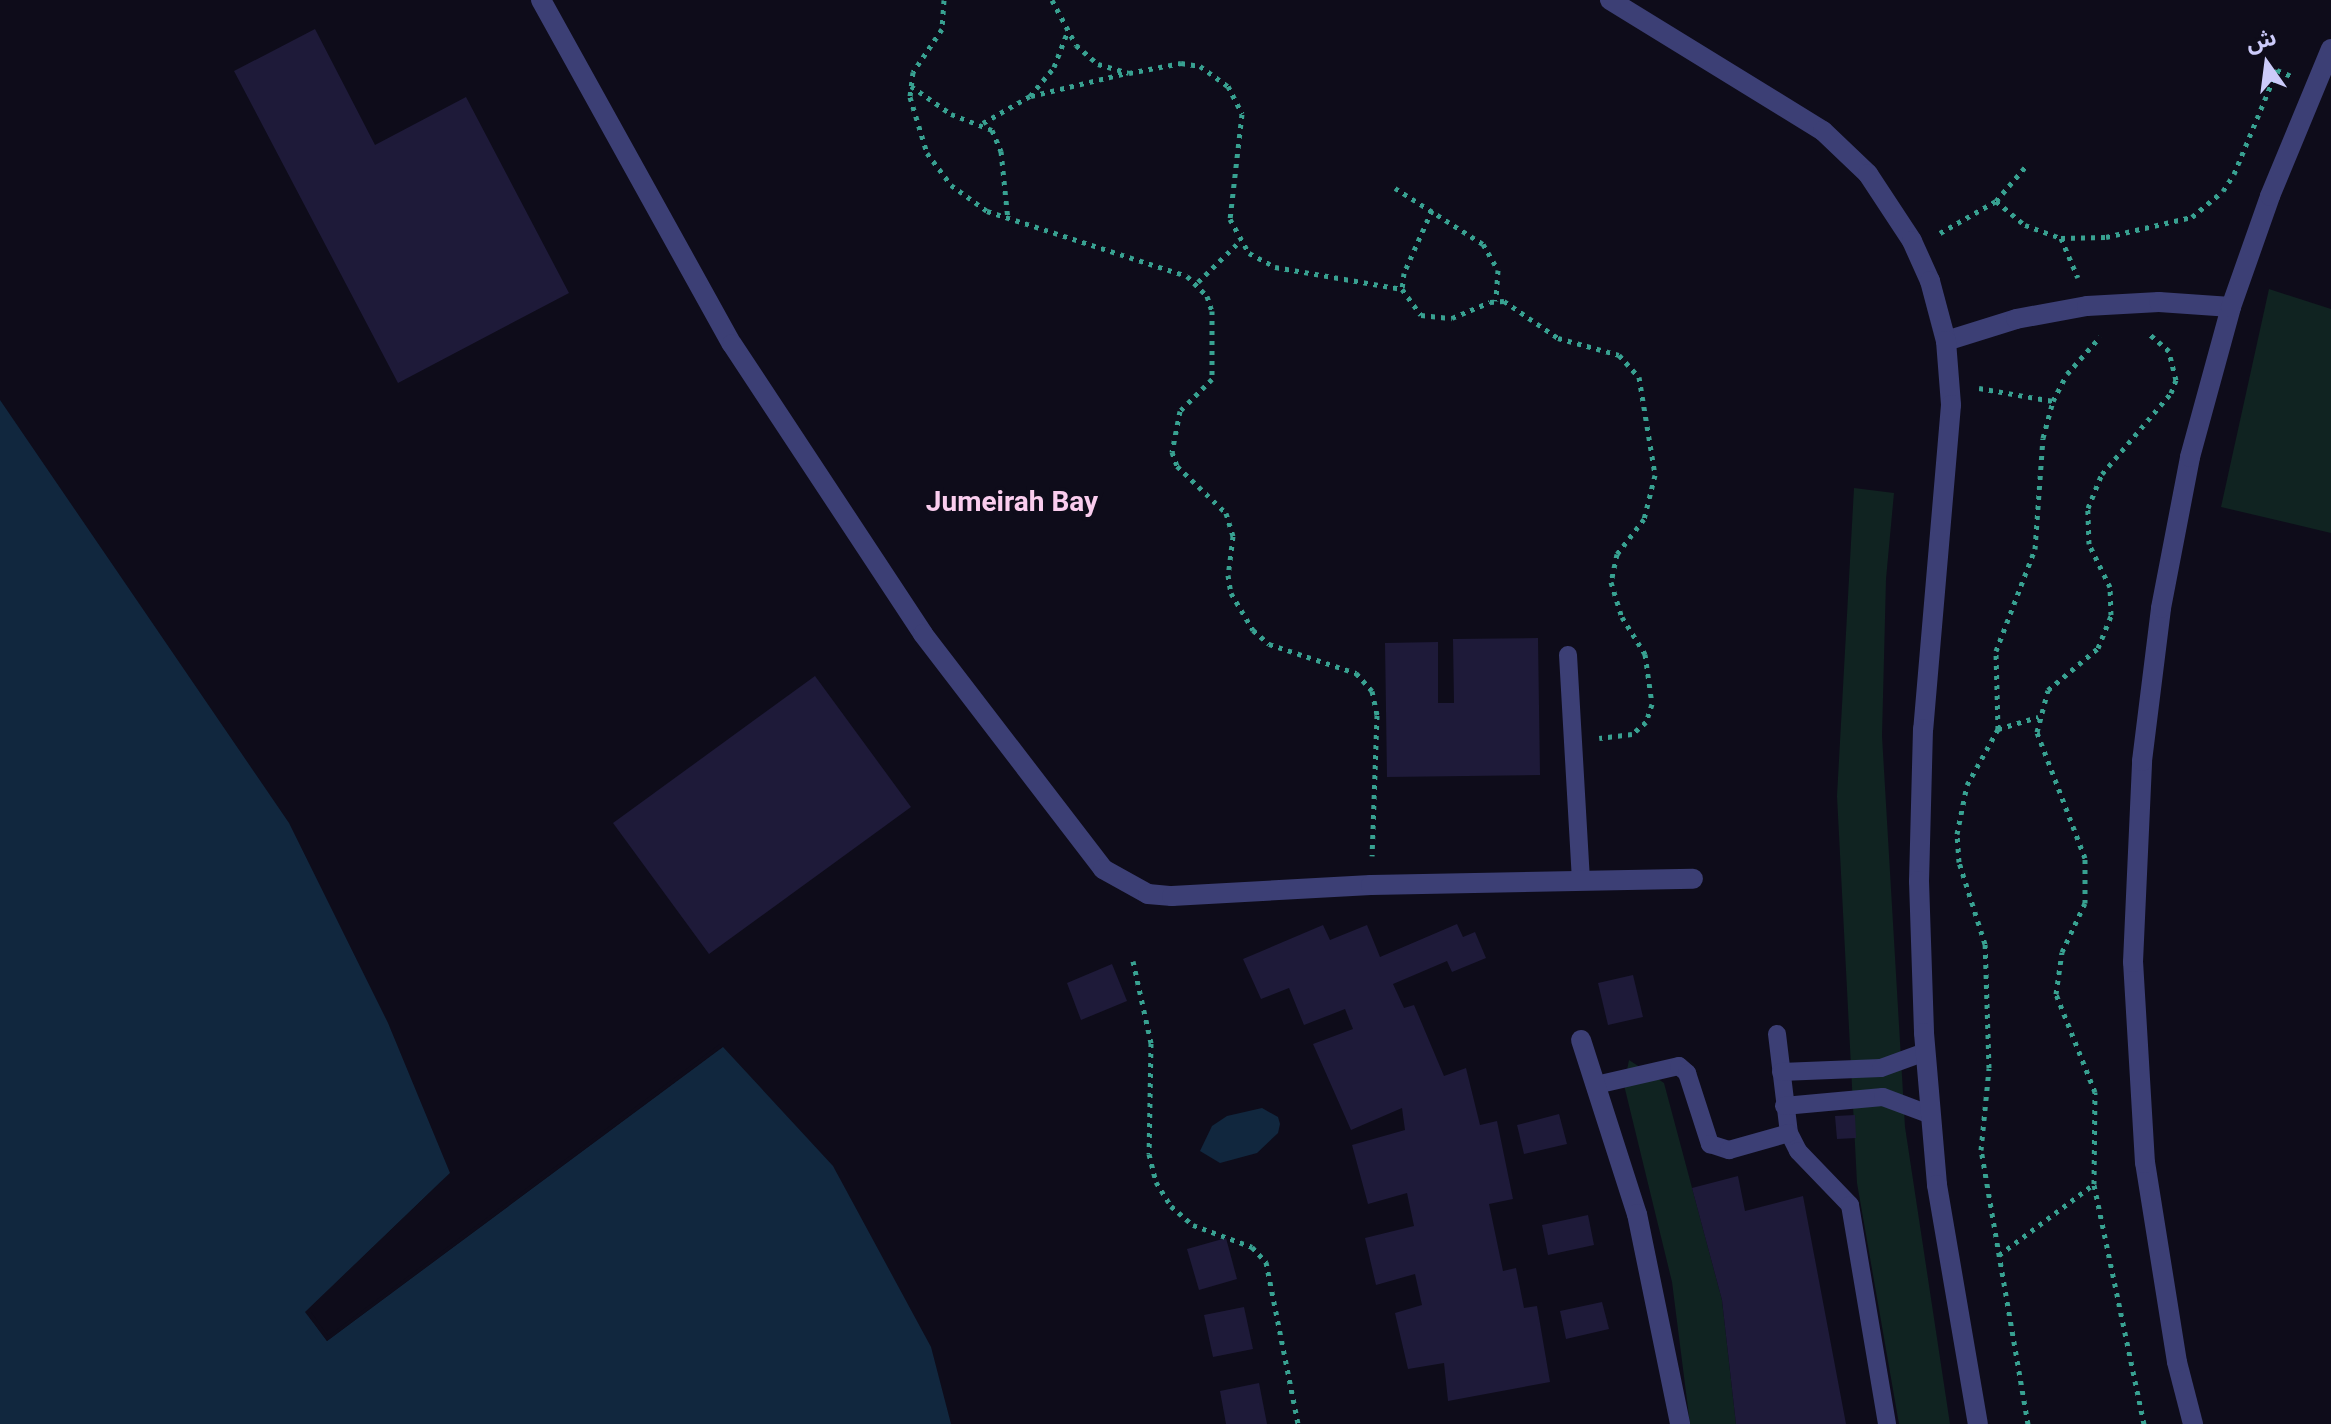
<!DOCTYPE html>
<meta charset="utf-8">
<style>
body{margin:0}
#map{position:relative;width:2331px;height:1424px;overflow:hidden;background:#0e0c1a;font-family:Roboto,"Noto Sans Arabic",sans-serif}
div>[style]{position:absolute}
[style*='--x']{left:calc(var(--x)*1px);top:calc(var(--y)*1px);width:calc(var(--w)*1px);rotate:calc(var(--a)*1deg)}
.green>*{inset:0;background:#102321}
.water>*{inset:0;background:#11273e}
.pier>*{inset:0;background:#0e0c1a}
.building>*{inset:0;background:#1e1a39}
.path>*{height:5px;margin-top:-2.5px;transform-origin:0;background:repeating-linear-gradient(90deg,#38a191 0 4px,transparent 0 10px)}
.service>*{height:18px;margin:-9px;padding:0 9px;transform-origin:9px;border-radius:9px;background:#3c3f75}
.minor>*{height:20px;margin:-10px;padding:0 10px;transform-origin:10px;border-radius:10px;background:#3c3f75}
.tertiary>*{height:20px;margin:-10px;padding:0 10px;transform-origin:10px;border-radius:10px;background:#3c3f75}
span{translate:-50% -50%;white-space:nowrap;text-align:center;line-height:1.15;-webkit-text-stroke:8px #0e0c1a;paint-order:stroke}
.district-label{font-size:28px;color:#facdee;font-weight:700}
.north{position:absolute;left:2227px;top:24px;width:80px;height:80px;-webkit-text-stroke:6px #0e0c1a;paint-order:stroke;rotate:346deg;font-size:22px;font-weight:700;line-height:32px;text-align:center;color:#cccbfa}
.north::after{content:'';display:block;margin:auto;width:28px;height:36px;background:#cccbfa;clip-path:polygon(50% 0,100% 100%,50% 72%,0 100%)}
</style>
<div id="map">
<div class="green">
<div style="clip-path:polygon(2269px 289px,2331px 309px,2331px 533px,2221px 507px)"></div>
<div style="clip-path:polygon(1854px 488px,1894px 493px,1886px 579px,1882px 736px,1905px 1127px,1950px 1424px,1899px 1424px,1857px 1183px,1837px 796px)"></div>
<div style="clip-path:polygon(1629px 1060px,1664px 1083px,1722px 1300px,1736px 1424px,1690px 1424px,1672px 1282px,1624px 1085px)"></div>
</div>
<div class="water">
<div style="clip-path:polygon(0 400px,289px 823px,388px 1023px,450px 1173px,306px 1312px,327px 1341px,723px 1047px,833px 1166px,931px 1347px,951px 1424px,0 1424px)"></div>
<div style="clip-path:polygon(1262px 1108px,1278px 1117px,1280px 1124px,1278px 1133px,1257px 1153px,1220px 1163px,1200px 1151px,1212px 1126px,1227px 1116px)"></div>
</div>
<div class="pier">
<div style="clip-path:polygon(720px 1044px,726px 1044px,327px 1341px,305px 1312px,453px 1170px,311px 1312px,328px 1336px)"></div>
</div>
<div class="building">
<div style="clip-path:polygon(315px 29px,375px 145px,466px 97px,569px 293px,398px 383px,234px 71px)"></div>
<div style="clip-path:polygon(1538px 638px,1540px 775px,1387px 777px,1385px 643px,1438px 642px,1438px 703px,1454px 703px,1453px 639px)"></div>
<div style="clip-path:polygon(815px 676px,911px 807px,709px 954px,613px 823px)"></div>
<div style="clip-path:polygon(1457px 924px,1463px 937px,1475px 932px,1486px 958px,1452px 972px,1447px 961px,1393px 984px,1404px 1008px,1414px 1005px,1444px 1076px,1466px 1068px,1480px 1125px,1497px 1121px,1513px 1199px,1489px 1204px,1503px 1271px,1516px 1268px,1524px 1308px,1537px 1306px,1550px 1382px,1448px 1401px,1444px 1363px,1408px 1369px,1395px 1313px,1422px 1305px,1415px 1274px,1376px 1285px,1365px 1238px,1414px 1226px,1407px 1193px,1368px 1204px,1352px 1145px,1405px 1130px,1402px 1108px,1351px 1130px,1313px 1044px,1353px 1029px,1345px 1009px,1304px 1025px,1289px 988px,1261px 999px,1243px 959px,1323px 925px,1330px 940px,1367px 925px,1380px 957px)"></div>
<div style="clip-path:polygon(1112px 964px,1127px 1001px,1081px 1020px,1067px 983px)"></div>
<div style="clip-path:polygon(1633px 975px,1643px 1017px,1608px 1025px,1598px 983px)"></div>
<div style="clip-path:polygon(1559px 1114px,1567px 1144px,1524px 1154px,1517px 1125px)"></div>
<div style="clip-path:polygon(1855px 1115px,1856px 1138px,1837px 1139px,1835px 1116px)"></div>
<div style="clip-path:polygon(1738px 1176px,1745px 1211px,1803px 1196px,1846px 1424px,1736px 1424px,1722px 1300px,1692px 1188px)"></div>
<div style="clip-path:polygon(1588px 1215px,1594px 1245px,1548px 1255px,1542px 1225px)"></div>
<div style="clip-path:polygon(1226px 1238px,1237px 1279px,1199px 1290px,1187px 1249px)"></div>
<div style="clip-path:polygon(1602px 1302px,1609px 1329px,1566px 1339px,1560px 1311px)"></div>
<div style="clip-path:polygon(1244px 1307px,1253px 1349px,1213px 1357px,1204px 1315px)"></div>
<div style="clip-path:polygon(1259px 1383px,1267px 1424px,1226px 1424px,1220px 1391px)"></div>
</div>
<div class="path">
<div style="--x:944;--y:0;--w:29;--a:94"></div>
<div style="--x:942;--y:29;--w:52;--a:124"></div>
<div style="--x:913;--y:72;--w:25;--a:97"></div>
<div style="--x:910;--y:97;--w:59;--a:73.1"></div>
<div style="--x:927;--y:153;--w:40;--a:53"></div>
<div style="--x:951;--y:185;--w:44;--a:35.8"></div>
<div style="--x:987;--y:211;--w:210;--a:18"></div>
<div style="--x:1187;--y:276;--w:28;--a:45"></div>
<div style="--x:1207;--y:296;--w:16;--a:72"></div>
<div style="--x:1212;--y:311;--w:68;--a:90"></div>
<div style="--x:1212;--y:379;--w:45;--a:135"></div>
<div style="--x:1180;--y:411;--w:42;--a:101"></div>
<div style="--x:1172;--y:452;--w:15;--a:70"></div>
<div style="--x:1177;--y:466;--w:68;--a:43.8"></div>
<div style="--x:1226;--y:513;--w:24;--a:73"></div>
<div style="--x:1233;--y:536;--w:39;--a:97"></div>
<div style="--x:1228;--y:575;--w:18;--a:81"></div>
<div style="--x:1231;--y:593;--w:43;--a:59.3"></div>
<div style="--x:1253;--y:630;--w:21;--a:41"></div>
<div style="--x:1269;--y:644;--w:92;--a:18.4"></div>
<div style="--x:1356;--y:673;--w:24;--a:48"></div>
<div style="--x:1372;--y:691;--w:25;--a:78"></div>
<div style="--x:1377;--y:715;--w:141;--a:92"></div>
<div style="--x:1052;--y:0;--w:51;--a:61.9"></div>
<div style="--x:1076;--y:45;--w:29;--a:41"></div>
<div style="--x:1098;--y:64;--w:32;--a:16"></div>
<div style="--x:1129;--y:73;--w:53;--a:-10.9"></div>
<div style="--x:1181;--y:63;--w:19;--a:9"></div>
<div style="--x:1200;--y:66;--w:34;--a:36"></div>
<div style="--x:1228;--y:86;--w:31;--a:63"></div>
<div style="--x:1242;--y:114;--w:106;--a:96.5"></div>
<div style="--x:1230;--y:219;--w:39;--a:61"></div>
<div style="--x:1249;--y:253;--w:30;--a:28"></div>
<div style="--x:1275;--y:267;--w:129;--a:9.8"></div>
<div style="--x:911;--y:86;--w:49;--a:35"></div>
<div style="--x:951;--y:114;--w:44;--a:21.3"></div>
<div style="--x:992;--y:130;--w:23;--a:67"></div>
<div style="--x:1001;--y:151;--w:69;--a:84.2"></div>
<div style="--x:1031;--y:96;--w:99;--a:-13.5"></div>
<div style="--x:983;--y:123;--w:54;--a:-29.9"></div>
<div style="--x:1030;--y:96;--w:38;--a:-50"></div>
<div style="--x:1054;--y:67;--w:36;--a:-69"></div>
<div style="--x:1395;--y:188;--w:104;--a:32.5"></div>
<div style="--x:1483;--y:244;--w:30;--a:60"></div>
<div style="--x:1498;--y:270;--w:31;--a:94"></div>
<div style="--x:1996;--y:201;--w:38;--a:40"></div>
<div style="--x:2025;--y:225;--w:38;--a:20"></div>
<div style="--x:2061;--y:238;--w:45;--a:-1.3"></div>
<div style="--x:2106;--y:237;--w:88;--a:-13.1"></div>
<div style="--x:2192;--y:217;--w:40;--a:-40"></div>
<div style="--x:2223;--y:191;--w:20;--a:-57"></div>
<div style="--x:2234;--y:174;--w:113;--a:-67.5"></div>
<div style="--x:2277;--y:70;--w:15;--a:23"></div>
<div style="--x:1432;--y:210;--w:69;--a:114"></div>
<div style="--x:1404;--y:273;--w:16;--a:97"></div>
<div style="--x:1402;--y:289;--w:32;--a:54"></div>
<div style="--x:1421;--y:315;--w:31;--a:6"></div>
<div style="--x:1452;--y:318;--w:41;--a:-22.8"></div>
<div style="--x:1490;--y:302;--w:14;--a:-4"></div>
<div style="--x:1504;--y:301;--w:65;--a:34.4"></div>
<div style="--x:1558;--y:338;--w:63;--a:15.6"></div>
<div style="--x:1619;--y:355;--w:30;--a:48"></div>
<div style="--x:1639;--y:377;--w:99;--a:80.7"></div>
<div style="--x:1655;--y:475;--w:45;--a:104"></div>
<div style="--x:1644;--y:519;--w:44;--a:127.6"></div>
<div style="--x:1617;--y:554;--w:29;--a:102"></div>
<div style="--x:1611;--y:582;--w:37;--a:73"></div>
<div style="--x:1622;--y:617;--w:44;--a:58.1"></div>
<div style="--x:1645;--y:654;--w:50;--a:82"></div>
<div style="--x:1652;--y:704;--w:19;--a:108"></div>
<div style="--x:1646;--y:722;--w:18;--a:139"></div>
<div style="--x:1632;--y:734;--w:33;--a:173"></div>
<div style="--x:1940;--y:233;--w:64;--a:-29.7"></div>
<div style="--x:1996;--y:201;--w:46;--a:-49.4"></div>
<div style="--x:2061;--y:238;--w:43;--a:67"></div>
<div style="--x:1198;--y:282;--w:57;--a:-44.3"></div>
<div style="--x:1979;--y:388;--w:75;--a:10"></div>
<div style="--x:1998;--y:729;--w:42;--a:-16.7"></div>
<div style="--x:1133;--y:961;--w:84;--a:77.6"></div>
<div style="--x:1151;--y:1043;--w:111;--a:91"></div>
<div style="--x:1149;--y:1154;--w:29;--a:76"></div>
<div style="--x:1156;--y:1182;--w:28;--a:58"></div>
<div style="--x:1171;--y:1206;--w:29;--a:41"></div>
<div style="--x:1193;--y:1225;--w:63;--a:20.4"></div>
<div style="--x:1252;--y:1247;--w:21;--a:47"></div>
<div style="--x:1266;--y:1262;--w:165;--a:78.8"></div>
<div style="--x:1999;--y:1255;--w:119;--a:-36.8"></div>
<div style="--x:2028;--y:1424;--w:278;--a:-99.7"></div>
<div style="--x:1981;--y:1150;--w:82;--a:-84.4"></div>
<div style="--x:1989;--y:1068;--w:124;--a:-91.8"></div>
<div style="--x:1985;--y:944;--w:86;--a:-107.6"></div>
<div style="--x:1959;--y:862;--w:28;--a:-94"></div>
<div style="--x:1957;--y:834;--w:50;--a:-78.5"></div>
<div style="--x:1967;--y:785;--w:64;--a:-61"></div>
<div style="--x:1998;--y:729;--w:78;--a:-91.5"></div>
<div style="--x:1996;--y:651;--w:109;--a:-69.1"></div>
<div style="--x:2035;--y:549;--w:111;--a:-85.9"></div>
<div style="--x:2043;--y:438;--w:38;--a:-75"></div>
<div style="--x:2053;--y:401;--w:30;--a:-63"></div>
<div style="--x:2067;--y:374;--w:50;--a:-48.3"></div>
<div style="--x:2144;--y:1424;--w:245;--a:-101.8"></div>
<div style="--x:2094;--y:1184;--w:92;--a:-89.4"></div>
<div style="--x:2095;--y:1092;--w:105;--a:-111.7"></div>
<div style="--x:2056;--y:994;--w:42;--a:-81.9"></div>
<div style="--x:2062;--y:952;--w:54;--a:-64.9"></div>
<div style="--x:2085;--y:903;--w:45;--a:-90"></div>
<div style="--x:2085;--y:858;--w:135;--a:-110.9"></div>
<div style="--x:2037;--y:732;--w:43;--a:-75.3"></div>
<div style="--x:2048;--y:690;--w:65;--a:-40"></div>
<div style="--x:2098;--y:648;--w:35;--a:-68"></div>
<div style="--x:2111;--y:615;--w:28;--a:-92"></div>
<div style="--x:2110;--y:587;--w:48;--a:-116"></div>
<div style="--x:2089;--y:544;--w:36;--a:-92"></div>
<div style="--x:2088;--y:508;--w:37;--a:-68"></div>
<div style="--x:2102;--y:474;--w:106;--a:-49.6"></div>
<div style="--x:2171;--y:393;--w:14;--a:-69"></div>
<div style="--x:2176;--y:380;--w:30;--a:-104"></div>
<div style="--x:2169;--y:351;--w:28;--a:-139"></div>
</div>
<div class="service">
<div style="--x:1568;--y:655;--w:226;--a:86.7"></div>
<div style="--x:1777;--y:1034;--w:100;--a:83.1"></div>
<div style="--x:1789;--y:1133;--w:20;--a:63"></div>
<div style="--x:1798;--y:1151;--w:75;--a:46.1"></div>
<div style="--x:1850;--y:1205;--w:222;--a:80.4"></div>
<div style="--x:1781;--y:1072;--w:100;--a:-2.3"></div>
<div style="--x:1881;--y:1068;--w:47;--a:-20"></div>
<div style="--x:1596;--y:1085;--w:85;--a:-12.9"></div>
<div style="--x:1679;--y:1066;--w:11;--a:41"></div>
<div style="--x:1687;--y:1073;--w:75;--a:72.1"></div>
<div style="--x:1710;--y:1144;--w:20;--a:18"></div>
<div style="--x:1729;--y:1150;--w:62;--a:-15.8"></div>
<div style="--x:1784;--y:1106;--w:99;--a:-5.2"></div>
<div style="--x:1883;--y:1097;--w:51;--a:20.6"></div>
</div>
<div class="minor">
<div style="--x:541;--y:0;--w:393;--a:61"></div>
<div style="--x:732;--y:344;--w:347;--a:56.6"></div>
<div style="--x:923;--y:634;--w:296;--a:52.5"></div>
<div style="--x:1103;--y:869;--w:51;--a:29.1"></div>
<div style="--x:1148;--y:894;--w:24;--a:5"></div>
<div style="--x:1172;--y:896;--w:199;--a:-3.2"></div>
<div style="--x:1371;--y:885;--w:322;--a:-1.1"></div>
<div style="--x:1946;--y:341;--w:73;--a:-17.4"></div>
<div style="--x:2016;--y:319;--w:72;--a:-10.4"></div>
<div style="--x:2087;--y:306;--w:72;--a:-3.2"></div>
<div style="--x:2159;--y:302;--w:72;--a:4"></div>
<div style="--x:1581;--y:1040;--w:183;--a:72.2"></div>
<div style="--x:1637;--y:1214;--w:214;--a:78.4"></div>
<div style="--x:2193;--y:1424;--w:64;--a:-104.5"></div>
<div style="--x:2177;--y:1362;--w:202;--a:-99.1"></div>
<div style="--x:2145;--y:1163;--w:201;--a:-93.4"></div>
<div style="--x:2133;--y:962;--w:201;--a:-87.4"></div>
<div style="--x:2142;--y:761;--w:154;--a:-82.9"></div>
<div style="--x:2161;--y:608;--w:154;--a:-79.1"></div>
<div style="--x:2190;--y:457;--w:156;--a:-74.7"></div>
<div style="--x:2231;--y:307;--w:118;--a:-70.6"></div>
<div style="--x:2270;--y:196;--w:159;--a:-67.5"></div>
</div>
<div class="tertiary">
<div style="--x:1610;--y:0;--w:250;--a:31.6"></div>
<div style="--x:1823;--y:131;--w:62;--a:43.7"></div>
<div style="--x:1868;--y:174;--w:80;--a:56.7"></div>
<div style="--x:1912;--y:241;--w:44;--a:65.8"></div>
<div style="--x:1930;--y:281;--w:62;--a:75.1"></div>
<div style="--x:1946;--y:341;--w:64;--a:85.5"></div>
<div style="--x:1951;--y:405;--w:325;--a:94.9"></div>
<div style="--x:1923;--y:729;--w:152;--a:91.5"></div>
<div style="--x:1919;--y:881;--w:152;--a:88.1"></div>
<div style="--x:1924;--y:1033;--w:153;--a:85.1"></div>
<div style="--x:1937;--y:1185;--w:242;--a:80.3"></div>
</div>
<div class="district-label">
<span style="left:1012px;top:502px">Jumeirah Bay</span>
</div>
<div class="north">ش</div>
</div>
